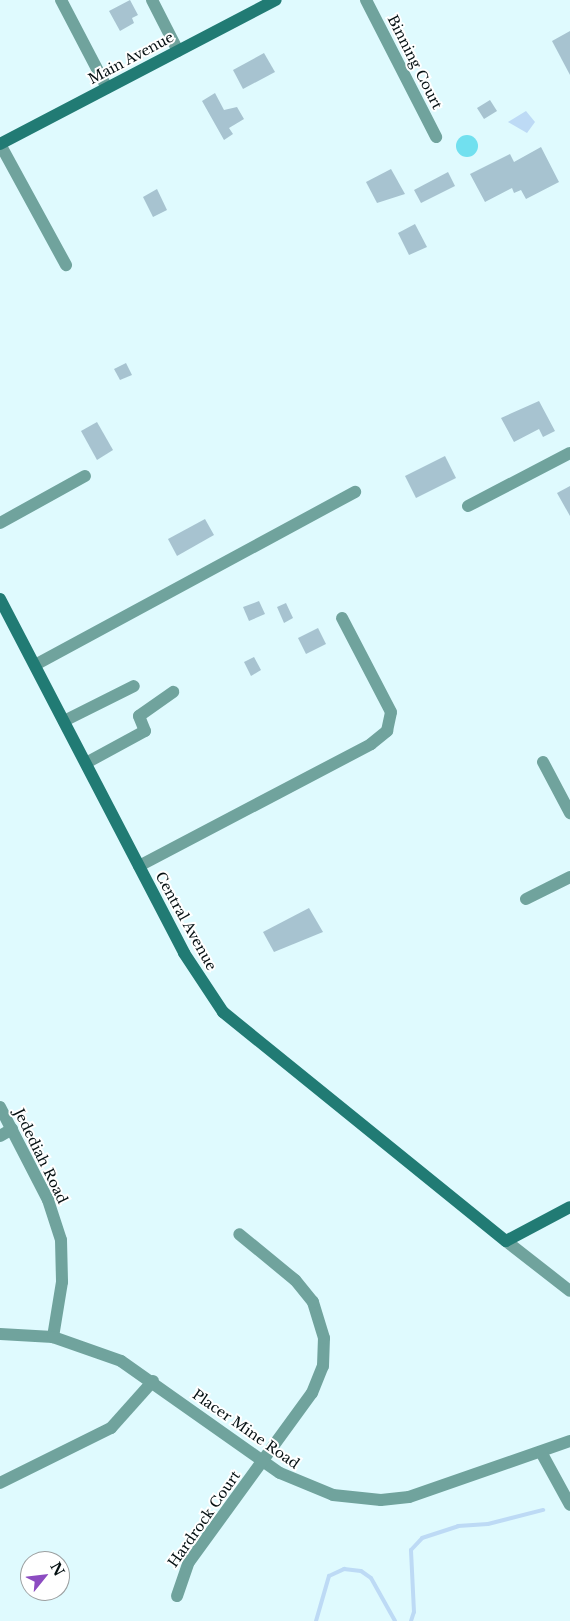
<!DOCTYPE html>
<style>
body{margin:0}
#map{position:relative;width:570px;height:1621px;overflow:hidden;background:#dffafe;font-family:"Libre Baskerville",serif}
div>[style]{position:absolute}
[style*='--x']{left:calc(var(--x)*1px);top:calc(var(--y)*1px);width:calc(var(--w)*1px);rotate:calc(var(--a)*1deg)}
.green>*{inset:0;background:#71e0ef}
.round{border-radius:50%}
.water>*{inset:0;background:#bddaf5}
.stream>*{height:4px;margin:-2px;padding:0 2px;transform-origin:2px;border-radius:2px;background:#bddaf5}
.building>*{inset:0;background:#a7c3d0}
.street>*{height:12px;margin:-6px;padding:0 6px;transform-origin:6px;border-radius:6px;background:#70a39d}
.secondary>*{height:12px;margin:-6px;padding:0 6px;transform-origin:6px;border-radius:6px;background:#217b74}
span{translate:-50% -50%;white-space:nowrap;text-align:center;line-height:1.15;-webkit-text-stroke:4px #fff;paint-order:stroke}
.street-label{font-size:14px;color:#051012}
.north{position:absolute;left:20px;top:1551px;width:50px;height:50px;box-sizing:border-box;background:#fff;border:1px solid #9b9fa0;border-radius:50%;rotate:61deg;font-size:14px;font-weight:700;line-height:20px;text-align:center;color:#051012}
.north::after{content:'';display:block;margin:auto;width:18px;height:22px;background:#8c4cc1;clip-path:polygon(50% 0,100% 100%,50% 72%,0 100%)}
</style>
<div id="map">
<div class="green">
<div class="round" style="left:456px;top:135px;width:22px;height:22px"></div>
</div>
<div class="water">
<div style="clip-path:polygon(526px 111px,535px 122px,527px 133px,508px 122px)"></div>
</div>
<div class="stream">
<div style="--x:316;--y:1621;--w:47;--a:-73.9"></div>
<div style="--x:329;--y:1576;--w:17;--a:-25"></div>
<div style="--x:344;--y:1569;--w:17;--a:7"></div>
<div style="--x:361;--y:1571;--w:12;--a:35"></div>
<div style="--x:371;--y:1578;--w:49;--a:60.8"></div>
<div style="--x:411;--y:1621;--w:9;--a:-72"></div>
<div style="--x:414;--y:1612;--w:62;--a:-92.8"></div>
<div style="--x:411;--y:1550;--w:16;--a:-47"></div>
<div style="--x:422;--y:1538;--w:38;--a:-18"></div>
<div style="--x:458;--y:1526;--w:30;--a:-4"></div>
<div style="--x:488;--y:1524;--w:57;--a:-14.3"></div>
</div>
<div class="building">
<div style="clip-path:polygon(130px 0,138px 15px,132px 18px,134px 23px,120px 31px,109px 11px)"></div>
<div style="clip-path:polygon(570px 31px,570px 75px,552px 41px)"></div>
<div style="clip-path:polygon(264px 53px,275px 72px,243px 89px,233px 70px)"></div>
<div style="clip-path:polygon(215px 93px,224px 110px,237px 107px,244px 119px,229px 128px,233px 134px,224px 140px,202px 101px)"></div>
<div style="clip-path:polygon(490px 100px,497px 111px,484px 119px,477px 108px)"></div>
<div style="clip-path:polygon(541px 147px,559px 182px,526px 199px,521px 190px,514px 193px,512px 188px,485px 202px,470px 174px,510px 154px,514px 162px)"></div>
<div style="clip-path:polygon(391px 169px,405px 194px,377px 203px,366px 182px)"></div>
<div style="clip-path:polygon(448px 172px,455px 186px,421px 203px,414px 190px)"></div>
<div style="clip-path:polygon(157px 189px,167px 210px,153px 217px,143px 197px)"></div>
<div style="clip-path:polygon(415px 224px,427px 247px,409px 255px,398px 233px)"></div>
<div style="clip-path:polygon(126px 363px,132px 375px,120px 380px,114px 369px)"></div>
<div style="clip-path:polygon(539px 401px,555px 431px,543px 437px,539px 429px,514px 442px,501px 418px)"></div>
<div style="clip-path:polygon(97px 422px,113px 450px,97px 460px,81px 431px)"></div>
<div style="clip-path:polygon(445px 456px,456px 478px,416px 498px,405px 476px)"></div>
<div style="clip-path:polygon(570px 486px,570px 516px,557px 493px)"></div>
<div style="clip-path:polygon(205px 519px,214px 535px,177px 556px,168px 539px)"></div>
<div style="clip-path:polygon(259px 601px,265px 614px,249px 621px,243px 607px)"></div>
<div style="clip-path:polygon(286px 603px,293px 618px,284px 623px,277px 607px)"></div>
<div style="clip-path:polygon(318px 628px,326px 644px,306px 654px,298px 638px)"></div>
<div style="clip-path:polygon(254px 657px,261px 670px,251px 676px,244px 662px)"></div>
<div style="clip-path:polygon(309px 908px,323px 932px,274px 952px,263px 932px)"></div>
</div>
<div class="street">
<div style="--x:61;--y:0;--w:99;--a:62.4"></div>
<div style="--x:152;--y:0;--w:57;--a:63"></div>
<div style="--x:366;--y:0;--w:154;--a:62.9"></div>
<div style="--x:0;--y:144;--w:138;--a:61.4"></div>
<div style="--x:468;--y:506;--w:115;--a:-27.5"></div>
<div style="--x:0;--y:523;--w:97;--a:-28.9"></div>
<div style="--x:35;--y:665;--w:364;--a:-28.4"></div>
<div style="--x:64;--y:721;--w:78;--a:-26.6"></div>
<div style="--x:543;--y:762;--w:58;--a:62.1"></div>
<div style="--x:86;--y:763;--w:67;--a:-28.5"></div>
<div style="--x:145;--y:731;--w:16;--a:-112"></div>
<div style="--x:139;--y:716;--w:42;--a:-35.2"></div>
<div style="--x:139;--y:866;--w:262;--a:-27.7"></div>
<div style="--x:371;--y:744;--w:21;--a:-39"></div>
<div style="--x:387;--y:731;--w:19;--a:-78"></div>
<div style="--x:391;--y:712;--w:106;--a:-117.5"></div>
<div style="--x:526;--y:899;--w:49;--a:-26.6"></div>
<div style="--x:0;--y:1107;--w:105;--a:62.7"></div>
<div style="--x:48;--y:1200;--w:42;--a:72"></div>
<div style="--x:61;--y:1240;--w:42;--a:88.6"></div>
<div style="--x:62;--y:1282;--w:56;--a:99.3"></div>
<div style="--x:0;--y:1136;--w:14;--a:-30"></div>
<div style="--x:506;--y:1241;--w:81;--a:38"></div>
<div style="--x:0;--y:1334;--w:53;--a:3.2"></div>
<div style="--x:53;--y:1337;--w:72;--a:19.4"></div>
<div style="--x:121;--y:1361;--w:194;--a:35.2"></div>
<div style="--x:280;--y:1473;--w:57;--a:22.5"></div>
<div style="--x:333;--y:1495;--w:48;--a:5.9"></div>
<div style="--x:381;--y:1500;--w:28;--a:-6"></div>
<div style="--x:409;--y:1497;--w:170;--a:-19.2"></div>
<div style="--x:541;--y:1452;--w:60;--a:61.3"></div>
<div style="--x:0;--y:1483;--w:124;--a:-26.4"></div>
<div style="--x:111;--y:1428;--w:63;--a:-48.2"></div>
<div style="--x:177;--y:1596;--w:36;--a:-71"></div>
<div style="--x:189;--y:1562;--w:209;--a:-54"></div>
<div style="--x:312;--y:1393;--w:29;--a:-68"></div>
<div style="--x:323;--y:1366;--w:28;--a:-88"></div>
<div style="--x:324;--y:1338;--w:38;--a:-107"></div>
<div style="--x:313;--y:1302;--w:28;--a:-129"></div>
<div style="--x:295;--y:1280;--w:72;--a:-140.6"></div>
</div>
<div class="secondary">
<div style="--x:0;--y:144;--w:311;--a:-27.6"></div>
<div style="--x:0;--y:599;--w:399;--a:62.5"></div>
<div style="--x:184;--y:953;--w:71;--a:56.5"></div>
<div style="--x:223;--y:1012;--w:364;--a:39"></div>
<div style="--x:506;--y:1241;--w:72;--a:-28"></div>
</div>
<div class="street-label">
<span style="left:131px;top:58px;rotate:-28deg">Main Avenue</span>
<span style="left:415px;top:62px;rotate:63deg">Binning Court</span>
<span style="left:186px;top:921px;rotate:61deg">Central Avenue</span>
<span style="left:41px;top:1156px;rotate:64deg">Jedediah Road</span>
<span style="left:246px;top:1429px;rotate:35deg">Placer Mine Road</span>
<span style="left:204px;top:1519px;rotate:-55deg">Hardrock Court</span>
</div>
<div class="north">N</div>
</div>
